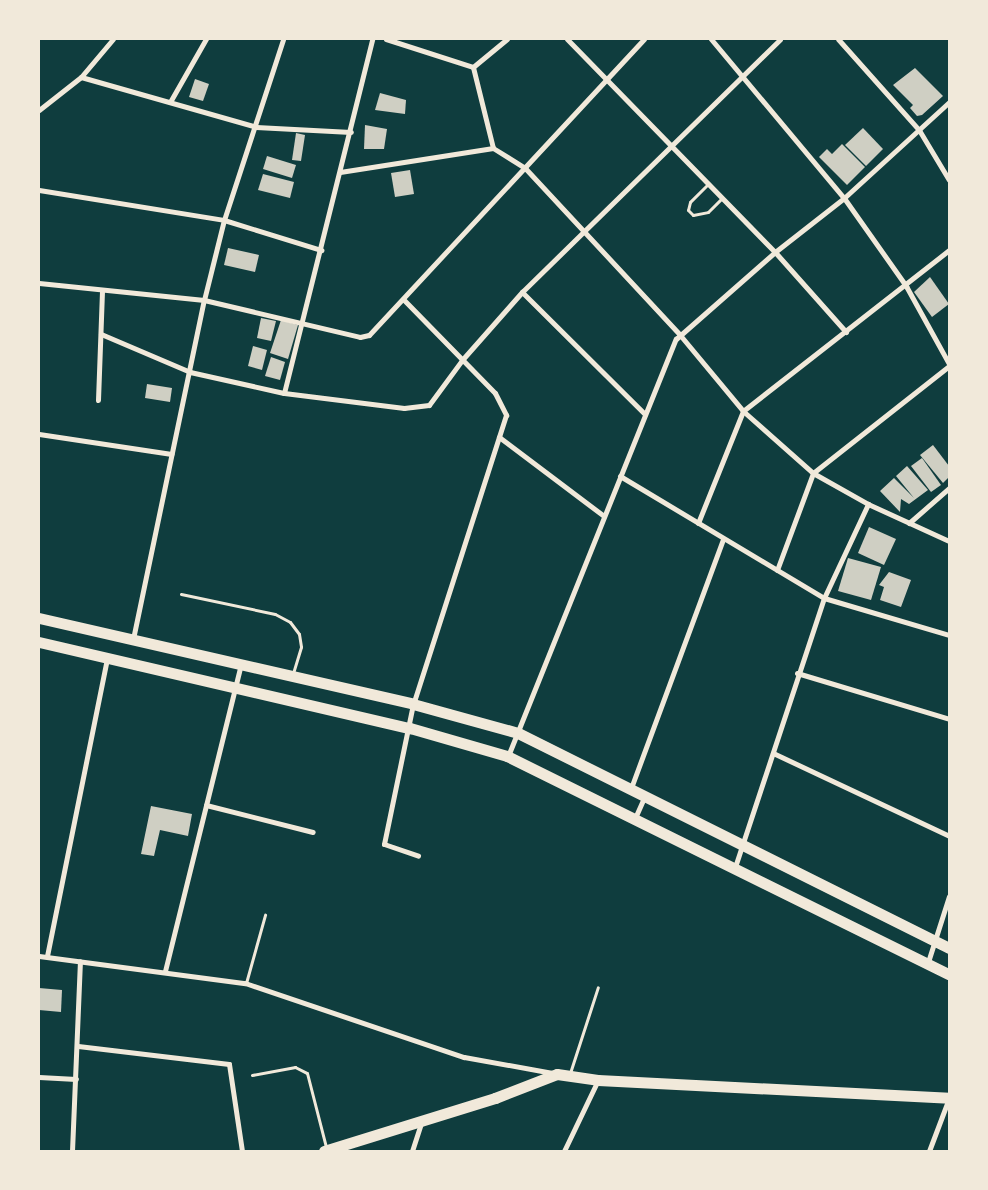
<!DOCTYPE html>
<style>
body{margin:0}
#map{position:relative;width:988px;height:1190px;overflow:hidden;background:#0f3d3e;font-family:"Roboto Condensed",sans-serif}
div>[style]{position:absolute}
[style*='--x']{left:calc(var(--x)*1px);top:calc(var(--y)*1px);width:calc(var(--w)*1px);rotate:calc(var(--a)*1deg)}
.building>*{inset:0;background:#cfcfc3}
.service>*{height:3px;margin:-1.5px;padding:0 1.5px;transform-origin:1.5px;border-radius:1.5px;background:#f1e9da}
.minor>*{height:5px;margin:-2.5px;padding:0 2.5px;transform-origin:2.5px;border-radius:2.5px;background:#f1e9da}
.primary>*{height:11px;margin:-5.5px;padding:0 5.5px;transform-origin:5.5px;border-radius:5.5px;background:#f1e9da}
span{translate:-50% -50%;white-space:nowrap;text-align:center;line-height:1.15;-webkit-text-stroke:4px #f1e9da;paint-order:stroke}
.frame{position:absolute;inset:0;border:40px solid #f1e9da;pointer-events:none}
</style>
<div id="map">
<div class="building">
<div style="clip-path:polygon(915px 68px,943px 96px,922px 115px,917px 116px,910px 108px,913px 105px,893px 85px)"></div>
<div style="clip-path:polygon(195px 79px,209px 84px,203px 101px,189px 97px)"></div>
<div style="clip-path:polygon(380px 93px,406px 100px,405px 114px,375px 110px)"></div>
<div style="clip-path:polygon(365px 125px,387px 129px,384px 149px,364px 149px)"></div>
<div style="clip-path:polygon(863px 128px,883px 149px,866px 166px,845px 145px)"></div>
<div style="clip-path:polygon(296px 133px,305px 135px,301px 161px,292px 160px)"></div>
<div style="clip-path:polygon(842px 144px,865px 167px,847px 185px,819px 157px,827px 149px,832px 154px)"></div>
<div style="clip-path:polygon(267px 156px,296px 165px,292px 178px,263px 169px)"></div>
<div style="clip-path:polygon(410px 170px,414px 194px,395px 197px,391px 173px)"></div>
<div style="clip-path:polygon(263px 174px,294px 182px,290px 198px,258px 190px)"></div>
<div style="clip-path:polygon(228px 248px,259px 255px,255px 272px,224px 265px)"></div>
<div style="clip-path:polygon(930px 277px,949px 304px,932px 317px,914px 292px)"></div>
<div style="clip-path:polygon(261px 318px,276px 321px,271px 341px,257px 338px)"></div>
<div style="clip-path:polygon(281px 320px,298px 325px,288px 359px,270px 353px)"></div>
<div style="clip-path:polygon(253px 346px,267px 350px,262px 370px,248px 366px)"></div>
<div style="clip-path:polygon(271px 357px,285px 362px,280px 380px,265px 376px)"></div>
<div style="clip-path:polygon(147px 384px,172px 388px,170px 402px,145px 398px)"></div>
<div style="clip-path:polygon(933px 445px,949px 466px,949px 477px,943px 483px,920px 455px)"></div>
<div style="clip-path:polygon(922px 458px,941px 485px,931px 492px,911px 466px)"></div>
<div style="clip-path:polygon(907px 466px,928px 490px,909px 504px,901px 499px,900px 512px,880px 491px,894px 478px,914px 498px,896px 476px)"></div>
<div style="clip-path:polygon(869px 527px,896px 539px,884px 565px,858px 553px)"></div>
<div style="clip-path:polygon(848px 558px,881px 567px,871px 600px,838px 591px)"></div>
<div style="clip-path:polygon(889px 572px,911px 580px,901px 607px,880px 600px,884px 587px,879px 585px)"></div>
<div style="clip-path:polygon(151px 806px,192px 814px,188px 836px,160px 830px,154px 856px,141px 854px)"></div>
<div style="clip-path:polygon(39px 988px,62px 990px,61px 1012px,39px 1010px)"></div>
</div>
<div class="service">
<div style="--x:708;--y:184;--w:25;--a:135"></div>
<div style="--x:690;--y:202;--w:8;--a:104"></div>
<div style="--x:688;--y:210;--w:7;--a:45"></div>
<div style="--x:693;--y:215;--w:15;--a:-11"></div>
<div style="--x:708;--y:212;--w:20;--a:-45"></div>
<div style="--x:181;--y:594;--w:96;--a:12"></div>
<div style="--x:275;--y:614;--w:17;--a:28"></div>
<div style="--x:290;--y:622;--w:15;--a:53"></div>
<div style="--x:299;--y:634;--w:13;--a:81"></div>
<div style="--x:301;--y:647;--w:27;--a:107"></div>
<div style="--x:246;--y:983;--w:71;--a:-74.4"></div>
<div style="--x:570;--y:1073;--w:90;--a:-72"></div>
<div style="--x:252;--y:1075;--w:44;--a:-10.5"></div>
<div style="--x:295;--y:1067;--w:13;--a:27"></div>
<div style="--x:307;--y:1073;--w:76;--a:75.6"></div>
</div>
<div class="minor">
<div style="--x:386;--y:39;--w:91;--a:17.8"></div>
<div style="--x:567;--y:39;--w:298;--a:45.7"></div>
<div style="--x:775;--y:252;--w:107;--a:48.4"></div>
<div style="--x:711;--y:39;--w:207;--a:50.1"></div>
<div style="--x:844;--y:198;--w:108;--a:54.8"></div>
<div style="--x:906;--y:286;--w:89;--a:61.1"></div>
<div style="--x:838;--y:39;--w:122;--a:48.3"></div>
<div style="--x:919;--y:130;--w:58;--a:59"></div>
<div style="--x:81;--y:77;--w:182;--a:15.9"></div>
<div style="--x:256;--y:127;--w:95;--a:3"></div>
<div style="--x:170;--y:102;--w:73;--a:-60.3"></div>
<div style="--x:39;--y:110;--w:53;--a:-38.2"></div>
<div style="--x:81;--y:77;--w:50;--a:-49.9"></div>
<div style="--x:493;--y:148;--w:83;--a:-103.9"></div>
<div style="--x:473;--y:67;--w:44;--a:-39.5"></div>
<div style="--x:340;--y:172;--w:155;--a:-8.9"></div>
<div style="--x:493;--y:148;--w:38;--a:32"></div>
<div style="--x:525;--y:168;--w:228;--a:47.1"></div>
<div style="--x:680;--y:335;--w:99;--a:50.3"></div>
<div style="--x:743;--y:411;--w:94;--a:41.5"></div>
<div style="--x:813;--y:473;--w:63;--a:29.4"></div>
<div style="--x:868;--y:504;--w:89;--a:24.6"></div>
<div style="--x:39;--y:190;--w:187;--a:9.2"></div>
<div style="--x:224;--y:220;--w:102;--a:17.2"></div>
<div style="--x:39;--y:283;--w:166;--a:5.9"></div>
<div style="--x:204;--y:300;--w:160;--a:13.3"></div>
<div style="--x:360;--y:337;--w:9;--a:-13"></div>
<div style="--x:369;--y:335;--w:404;--a:-47.1"></div>
<div style="--x:522;--y:292;--w:173;--a:44.8"></div>
<div style="--x:404;--y:300;--w:130;--a:45.6"></div>
<div style="--x:495;--y:393;--w:25;--a:63"></div>
<div style="--x:506;--y:415;--w:304;--a:107.8"></div>
<div style="--x:413;--y:704;--w:143;--a:101.7"></div>
<div style="--x:384;--y:844;--w:36;--a:19"></div>
<div style="--x:101;--y:334;--w:97;--a:23.1"></div>
<div style="--x:190;--y:372;--w:96;--a:12.6"></div>
<div style="--x:284;--y:393;--w:121;--a:7.1"></div>
<div style="--x:404;--y:408;--w:25;--a:-7"></div>
<div style="--x:429;--y:405;--w:56;--a:-53.7"></div>
<div style="--x:462;--y:360;--w:91;--a:-48.6"></div>
<div style="--x:522;--y:292;--w:361;--a:-44.4"></div>
<div style="--x:284;--y:393;--w:365;--a:-76"></div>
<div style="--x:98;--y:400;--w:108;--a:-87.9"></div>
<div style="--x:39;--y:434;--w:134;--a:8.6"></div>
<div style="--x:499;--y:437;--w:131;--a:37"></div>
<div style="--x:620;--y:476;--w:238;--a:30.9"></div>
<div style="--x:824;--y:598;--w:130;--a:16.5"></div>
<div style="--x:698;--y:523;--w:121;--a:-68.1"></div>
<div style="--x:743;--y:411;--w:261;--a:-38"></div>
<div style="--x:909;--y:523;--w:53;--a:-41.2"></div>
<div style="--x:777;--y:570;--w:103;--a:-69.6"></div>
<div style="--x:813;--y:473;--w:173;--a:-38.2"></div>
<div style="--x:133;--y:639;--w:346;--a:-78.2"></div>
<div style="--x:204;--y:300;--w:82;--a:-76"></div>
<div style="--x:224;--y:220;--w:190;--a:-71.9"></div>
<div style="--x:797;--y:673;--w:159;--a:16.8"></div>
<div style="--x:773;--y:753;--w:195;--a:25.2"></div>
<div style="--x:508;--y:756;--w:450;--a:-68.1"></div>
<div style="--x:676;--y:339;--w:132;--a:-41.3"></div>
<div style="--x:775;--y:252;--w:88;--a:-38"></div>
<div style="--x:844;--y:198;--w:142;--a:-42.4"></div>
<div style="--x:631;--y:788;--w:265;--a:-69.7"></div>
<div style="--x:206;--y:805;--w:110;--a:14.2"></div>
<div style="--x:635;--y:818;--w:24;--a:-66"></div>
<div style="--x:735;--y:867;--w:283;--a:-71.7"></div>
<div style="--x:824;--y:598;--w:104;--a:-64.9"></div>
<div style="--x:39;--y:956;--w:208;--a:7.5"></div>
<div style="--x:245;--y:983;--w:231;--a:18.7"></div>
<div style="--x:464;--y:1057;--w:90;--a:10.2"></div>
<div style="--x:47;--y:956;--w:303;--a:-78.6"></div>
<div style="--x:928;--y:962;--w:69;--a:-72.3"></div>
<div style="--x:165;--y:971;--w:315;--a:-76.1"></div>
<div style="--x:78;--y:1046;--w:152;--a:6.8"></div>
<div style="--x:229;--y:1064;--w:88;--a:81.5"></div>
<div style="--x:39;--y:1077;--w:37;--a:3"></div>
<div style="--x:72;--y:1151;--w:190;--a:-87.6"></div>
<div style="--x:412;--y:1151;--w:32;--a:-72"></div>
<div style="--x:564;--y:1151;--w:79;--a:-64.4"></div>
<div style="--x:929;--y:1151;--w:57;--a:-69.3"></div>
</div>
<div class="primary">
<div style="--x:39;--y:618;--w:384;--a:12.9"></div>
<div style="--x:413;--y:704;--w:109;--a:15.4"></div>
<div style="--x:518;--y:733;--w:482;--a:26.5"></div>
<div style="--x:39;--y:642;--w:381;--a:13.1"></div>
<div style="--x:410;--y:728;--w:101;--a:16.1"></div>
<div style="--x:507;--y:756;--w:493;--a:26.3"></div>
<div style="--x:324;--y:1151;--w:179;--a:-17.2"></div>
<div style="--x:495;--y:1098;--w:66;--a:-21.2"></div>
<div style="--x:557;--y:1074;--w:41;--a:8.3"></div>
<div style="--x:598;--y:1080;--w:351;--a:2.9"></div>
</div>
<div class="frame"></div>
</div>
